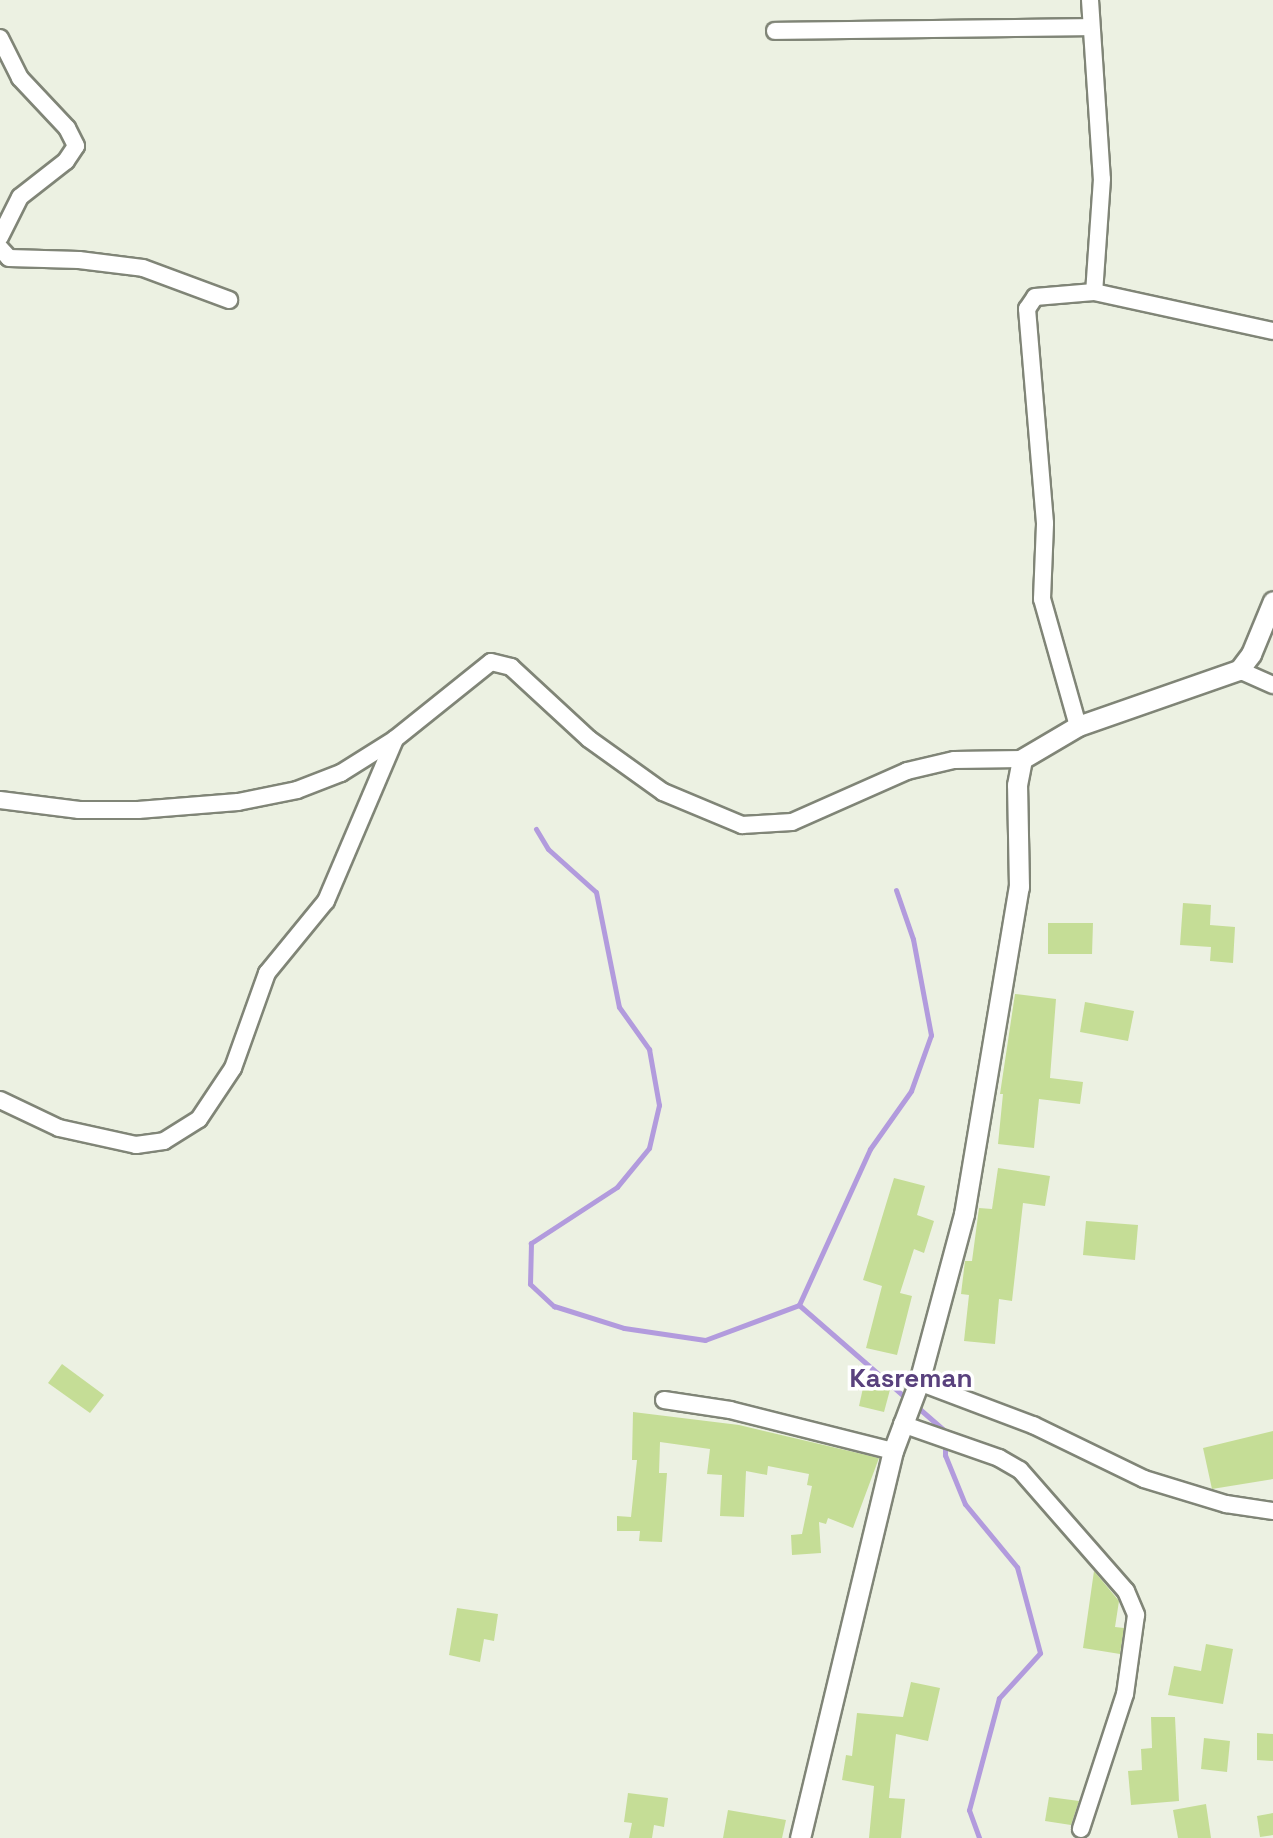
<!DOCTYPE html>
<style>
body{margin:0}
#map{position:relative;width:1273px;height:1838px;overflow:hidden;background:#ecf1e2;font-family:"Space Grotesk",sans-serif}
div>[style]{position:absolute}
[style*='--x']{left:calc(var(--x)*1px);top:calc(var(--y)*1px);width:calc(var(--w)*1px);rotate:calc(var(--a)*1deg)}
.stream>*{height:5px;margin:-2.5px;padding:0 2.5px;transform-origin:2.5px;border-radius:2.5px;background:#b29bdd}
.building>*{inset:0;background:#c5dd96}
.roads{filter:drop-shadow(2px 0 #808577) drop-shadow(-2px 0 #808577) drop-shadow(0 2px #808577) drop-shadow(0 -2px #808577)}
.minor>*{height:16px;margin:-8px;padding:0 8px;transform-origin:8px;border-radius:8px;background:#fff}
.tertiary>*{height:19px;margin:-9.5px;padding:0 9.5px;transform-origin:9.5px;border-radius:9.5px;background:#fff}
span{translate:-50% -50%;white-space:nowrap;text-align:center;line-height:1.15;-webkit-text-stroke:7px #fff;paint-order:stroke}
.quarter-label{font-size:26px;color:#59417d;font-weight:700}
</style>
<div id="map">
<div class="stream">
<div style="--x:536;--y:829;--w:23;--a:59"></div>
<div style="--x:548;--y:849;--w:64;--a:41.9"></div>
<div style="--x:596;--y:892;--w:117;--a:78.7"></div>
<div style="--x:619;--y:1007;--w:52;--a:54.5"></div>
<div style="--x:649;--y:1049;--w:57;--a:79.9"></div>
<div style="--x:659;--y:1105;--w:44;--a:103.1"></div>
<div style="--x:649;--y:1148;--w:50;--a:129.4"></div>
<div style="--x:617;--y:1187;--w:103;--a:146.9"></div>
<div style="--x:531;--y:1243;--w:41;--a:91.4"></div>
<div style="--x:530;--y:1284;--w:33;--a:43"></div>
<div style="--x:554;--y:1306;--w:73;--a:17.4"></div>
<div style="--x:624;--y:1328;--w:82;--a:8.4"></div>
<div style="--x:705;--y:1340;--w:100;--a:-20.4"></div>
<div style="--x:896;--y:890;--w:52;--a:70.9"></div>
<div style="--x:913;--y:939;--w:98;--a:79.4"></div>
<div style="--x:931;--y:1035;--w:59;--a:109.7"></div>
<div style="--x:911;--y:1091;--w:71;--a:125.3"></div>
<div style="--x:870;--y:1149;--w:171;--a:114.5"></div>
<div style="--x:799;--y:1305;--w:143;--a:41"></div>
<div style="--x:915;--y:1405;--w:40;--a:41"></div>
<div style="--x:945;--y:1431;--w:24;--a:90"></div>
<div style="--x:945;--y:1455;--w:53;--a:67.8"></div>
<div style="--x:965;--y:1504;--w:82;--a:50.5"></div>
<div style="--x:1017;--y:1567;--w:89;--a:75"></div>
<div style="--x:1040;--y:1653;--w:61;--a:132.3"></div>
<div style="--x:999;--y:1698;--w:116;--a:105"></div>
<div style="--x:969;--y:1810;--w:30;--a:70"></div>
</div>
<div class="building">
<div style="clip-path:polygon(1183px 903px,1211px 905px,1210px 925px,1235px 927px,1233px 963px,1210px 961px,1211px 947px,1180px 945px)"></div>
<div style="clip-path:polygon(1048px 923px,1093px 923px,1092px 954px,1048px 954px)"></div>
<div style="clip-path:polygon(1015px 994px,1056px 999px,1050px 1078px,1083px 1082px,1080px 1104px,1039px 1099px,1034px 1148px,998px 1144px,1003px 1094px,1000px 1094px)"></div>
<div style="clip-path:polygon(1085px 1002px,1134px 1011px,1128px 1041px,1080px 1032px)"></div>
<div style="clip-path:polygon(998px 1168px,1050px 1176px,1045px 1206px,1023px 1203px,1012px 1301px,999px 1299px,995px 1344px,964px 1341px,969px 1295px,961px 1294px,965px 1261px,972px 1261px,979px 1208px,992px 1209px)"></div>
<div style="clip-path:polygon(894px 1178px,925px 1186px,917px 1215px,934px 1221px,924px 1253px,914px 1249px,900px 1293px,912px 1296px,897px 1355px,866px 1348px,882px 1286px,863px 1280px)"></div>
<div style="clip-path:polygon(1086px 1221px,1138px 1225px,1135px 1260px,1083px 1255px)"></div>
<div style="clip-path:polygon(62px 1364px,104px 1395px,90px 1413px,48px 1383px)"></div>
<div style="clip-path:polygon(865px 1379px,891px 1386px,884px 1412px,859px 1406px)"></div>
<div style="clip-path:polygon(633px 1412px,739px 1425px,879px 1458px,853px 1528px,828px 1518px,826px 1524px,819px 1522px,821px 1553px,792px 1555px,791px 1535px,802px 1534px,812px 1486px,807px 1485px,809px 1474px,768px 1466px,767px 1475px,746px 1471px,744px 1517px,720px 1516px,722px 1475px,707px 1474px,710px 1449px,660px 1442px,659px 1473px,667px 1473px,662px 1542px,639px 1541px,640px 1531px,617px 1531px,617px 1516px,631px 1517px,637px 1460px,632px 1460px)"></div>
<div style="clip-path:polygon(1273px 1431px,1273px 1479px,1212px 1489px,1203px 1448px)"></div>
<div style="clip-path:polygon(1094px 1571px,1119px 1601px,1115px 1627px,1124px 1628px,1120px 1654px,1083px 1648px)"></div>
<div style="clip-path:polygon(457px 1608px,498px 1614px,494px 1641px,484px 1639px,480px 1662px,449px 1655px)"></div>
<div style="clip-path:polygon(1206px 1644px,1233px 1649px,1223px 1704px,1168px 1695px,1174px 1666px,1201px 1671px)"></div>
<div style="clip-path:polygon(911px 1682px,940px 1688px,928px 1741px,896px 1734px,889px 1798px,905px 1799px,901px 1838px,869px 1838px,874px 1786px,842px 1780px,846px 1755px,852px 1756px,857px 1713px,903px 1717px)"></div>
<div style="clip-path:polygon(1151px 1717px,1175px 1717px,1179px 1801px,1131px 1805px,1128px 1771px,1142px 1770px,1141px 1749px,1152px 1748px)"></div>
<div style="clip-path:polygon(1257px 1733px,1273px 1734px,1273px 1761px,1257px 1760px)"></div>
<div style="clip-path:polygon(1204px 1738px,1230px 1741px,1227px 1772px,1201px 1769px)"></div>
<div style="clip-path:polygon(628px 1793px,668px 1798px,664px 1827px,654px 1825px,652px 1838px,629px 1838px,632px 1823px,624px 1822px)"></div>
<div style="clip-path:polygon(1049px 1797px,1079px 1801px,1071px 1825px,1045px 1821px)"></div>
<div style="clip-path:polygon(1206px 1804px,1211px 1838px,1178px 1838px,1173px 1810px)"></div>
<div style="clip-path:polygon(728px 1810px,786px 1820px,782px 1838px,723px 1838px)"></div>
<div style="clip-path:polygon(1273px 1813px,1273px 1835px,1260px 1837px,1257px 1816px)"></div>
</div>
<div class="roads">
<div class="minor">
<div style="--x:1090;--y:0;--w:179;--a:86.2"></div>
<div style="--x:1102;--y:179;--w:113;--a:94"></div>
<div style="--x:1094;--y:292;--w:183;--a:12.3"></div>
<div style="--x:775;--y:31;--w:315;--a:-0.7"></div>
<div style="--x:0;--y:38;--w:45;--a:63.4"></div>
<div style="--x:20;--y:78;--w:69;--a:46.8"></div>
<div style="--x:67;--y:128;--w:20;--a:63"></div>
<div style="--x:76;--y:146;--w:18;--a:124"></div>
<div style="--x:66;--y:161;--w:58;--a:142"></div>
<div style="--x:20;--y:197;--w:45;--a:116.6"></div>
<div style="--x:0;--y:248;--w:13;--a:48"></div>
<div style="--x:9;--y:258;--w:70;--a:1.6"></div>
<div style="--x:79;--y:260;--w:64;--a:7.1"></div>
<div style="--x:143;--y:268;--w:92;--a:20.4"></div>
<div style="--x:1239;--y:670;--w:37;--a:24"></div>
<div style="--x:1078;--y:726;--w:132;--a:-105.8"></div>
<div style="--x:1042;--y:599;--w:76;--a:-87.7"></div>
<div style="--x:1045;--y:523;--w:215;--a:-94.8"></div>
<div style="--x:1027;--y:309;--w:14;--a:-56"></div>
<div style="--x:1035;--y:297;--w:59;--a:-4.8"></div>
<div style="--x:0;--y:800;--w:80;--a:7.2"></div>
<div style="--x:79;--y:810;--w:59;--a:0"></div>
<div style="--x:138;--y:810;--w:100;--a:-4.6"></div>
<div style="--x:238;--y:802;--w:60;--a:-11.5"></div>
<div style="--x:297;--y:790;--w:47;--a:-21.1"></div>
<div style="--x:341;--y:773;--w:64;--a:-32.2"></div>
<div style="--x:395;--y:739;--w:123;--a:-38.7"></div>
<div style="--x:491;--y:662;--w:21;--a:14"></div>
<div style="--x:511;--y:667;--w:106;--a:42.7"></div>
<div style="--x:589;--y:739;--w:91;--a:35.6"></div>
<div style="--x:663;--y:792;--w:86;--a:22.7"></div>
<div style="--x:742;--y:825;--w:50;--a:-3.4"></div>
<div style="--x:792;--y:822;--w:126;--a:-23.9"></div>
<div style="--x:907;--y:771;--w:48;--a:-13.2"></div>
<div style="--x:954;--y:760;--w:68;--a:-0.8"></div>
<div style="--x:0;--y:1100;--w:65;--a:25.4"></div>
<div style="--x:59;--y:1128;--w:79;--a:12.4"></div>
<div style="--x:136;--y:1145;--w:28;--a:-8"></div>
<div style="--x:164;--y:1141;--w:41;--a:-32.2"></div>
<div style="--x:199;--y:1119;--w:61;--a:-56.3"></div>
<div style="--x:233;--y:1068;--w:101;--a:-70.3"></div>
<div style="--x:267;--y:973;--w:93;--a:-50.7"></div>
<div style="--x:326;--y:901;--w:176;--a:-66.9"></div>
<div style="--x:919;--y:1382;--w:122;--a:20.7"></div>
<div style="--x:1033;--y:1425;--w:123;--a:25.9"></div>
<div style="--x:1144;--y:1479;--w:86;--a:17"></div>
<div style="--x:1226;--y:1504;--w:48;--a:8.5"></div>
<div style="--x:664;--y:1400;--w:67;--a:8.6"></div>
<div style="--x:730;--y:1410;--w:168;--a:14.1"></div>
<div style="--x:902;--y:1424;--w:103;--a:19.3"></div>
<div style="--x:999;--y:1458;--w:24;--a:30"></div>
<div style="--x:1020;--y:1470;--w:161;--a:48.8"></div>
<div style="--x:1126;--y:1591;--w:26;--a:67"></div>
<div style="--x:1136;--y:1615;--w:80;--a:97.9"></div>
<div style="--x:1125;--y:1694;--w:142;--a:108.1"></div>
</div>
<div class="tertiary">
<div style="--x:800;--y:1838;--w:398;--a:-76.5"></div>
<div style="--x:893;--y:1451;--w:74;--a:-69.4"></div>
<div style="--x:919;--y:1382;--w:174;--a:-75"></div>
<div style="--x:964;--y:1214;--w:332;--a:-80.5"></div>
<div style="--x:1019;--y:887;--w:102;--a:-91.1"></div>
<div style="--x:1017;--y:785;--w:26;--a:-79"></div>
<div style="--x:1022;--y:759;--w:65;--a:-30.5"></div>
<div style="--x:1078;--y:726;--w:170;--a:-19.2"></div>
<div style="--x:1239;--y:670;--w:20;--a:-53"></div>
<div style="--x:1251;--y:654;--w:57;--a:-67.5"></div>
</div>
</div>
<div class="quarter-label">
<span style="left:911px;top:1379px">Kasreman</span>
</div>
</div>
